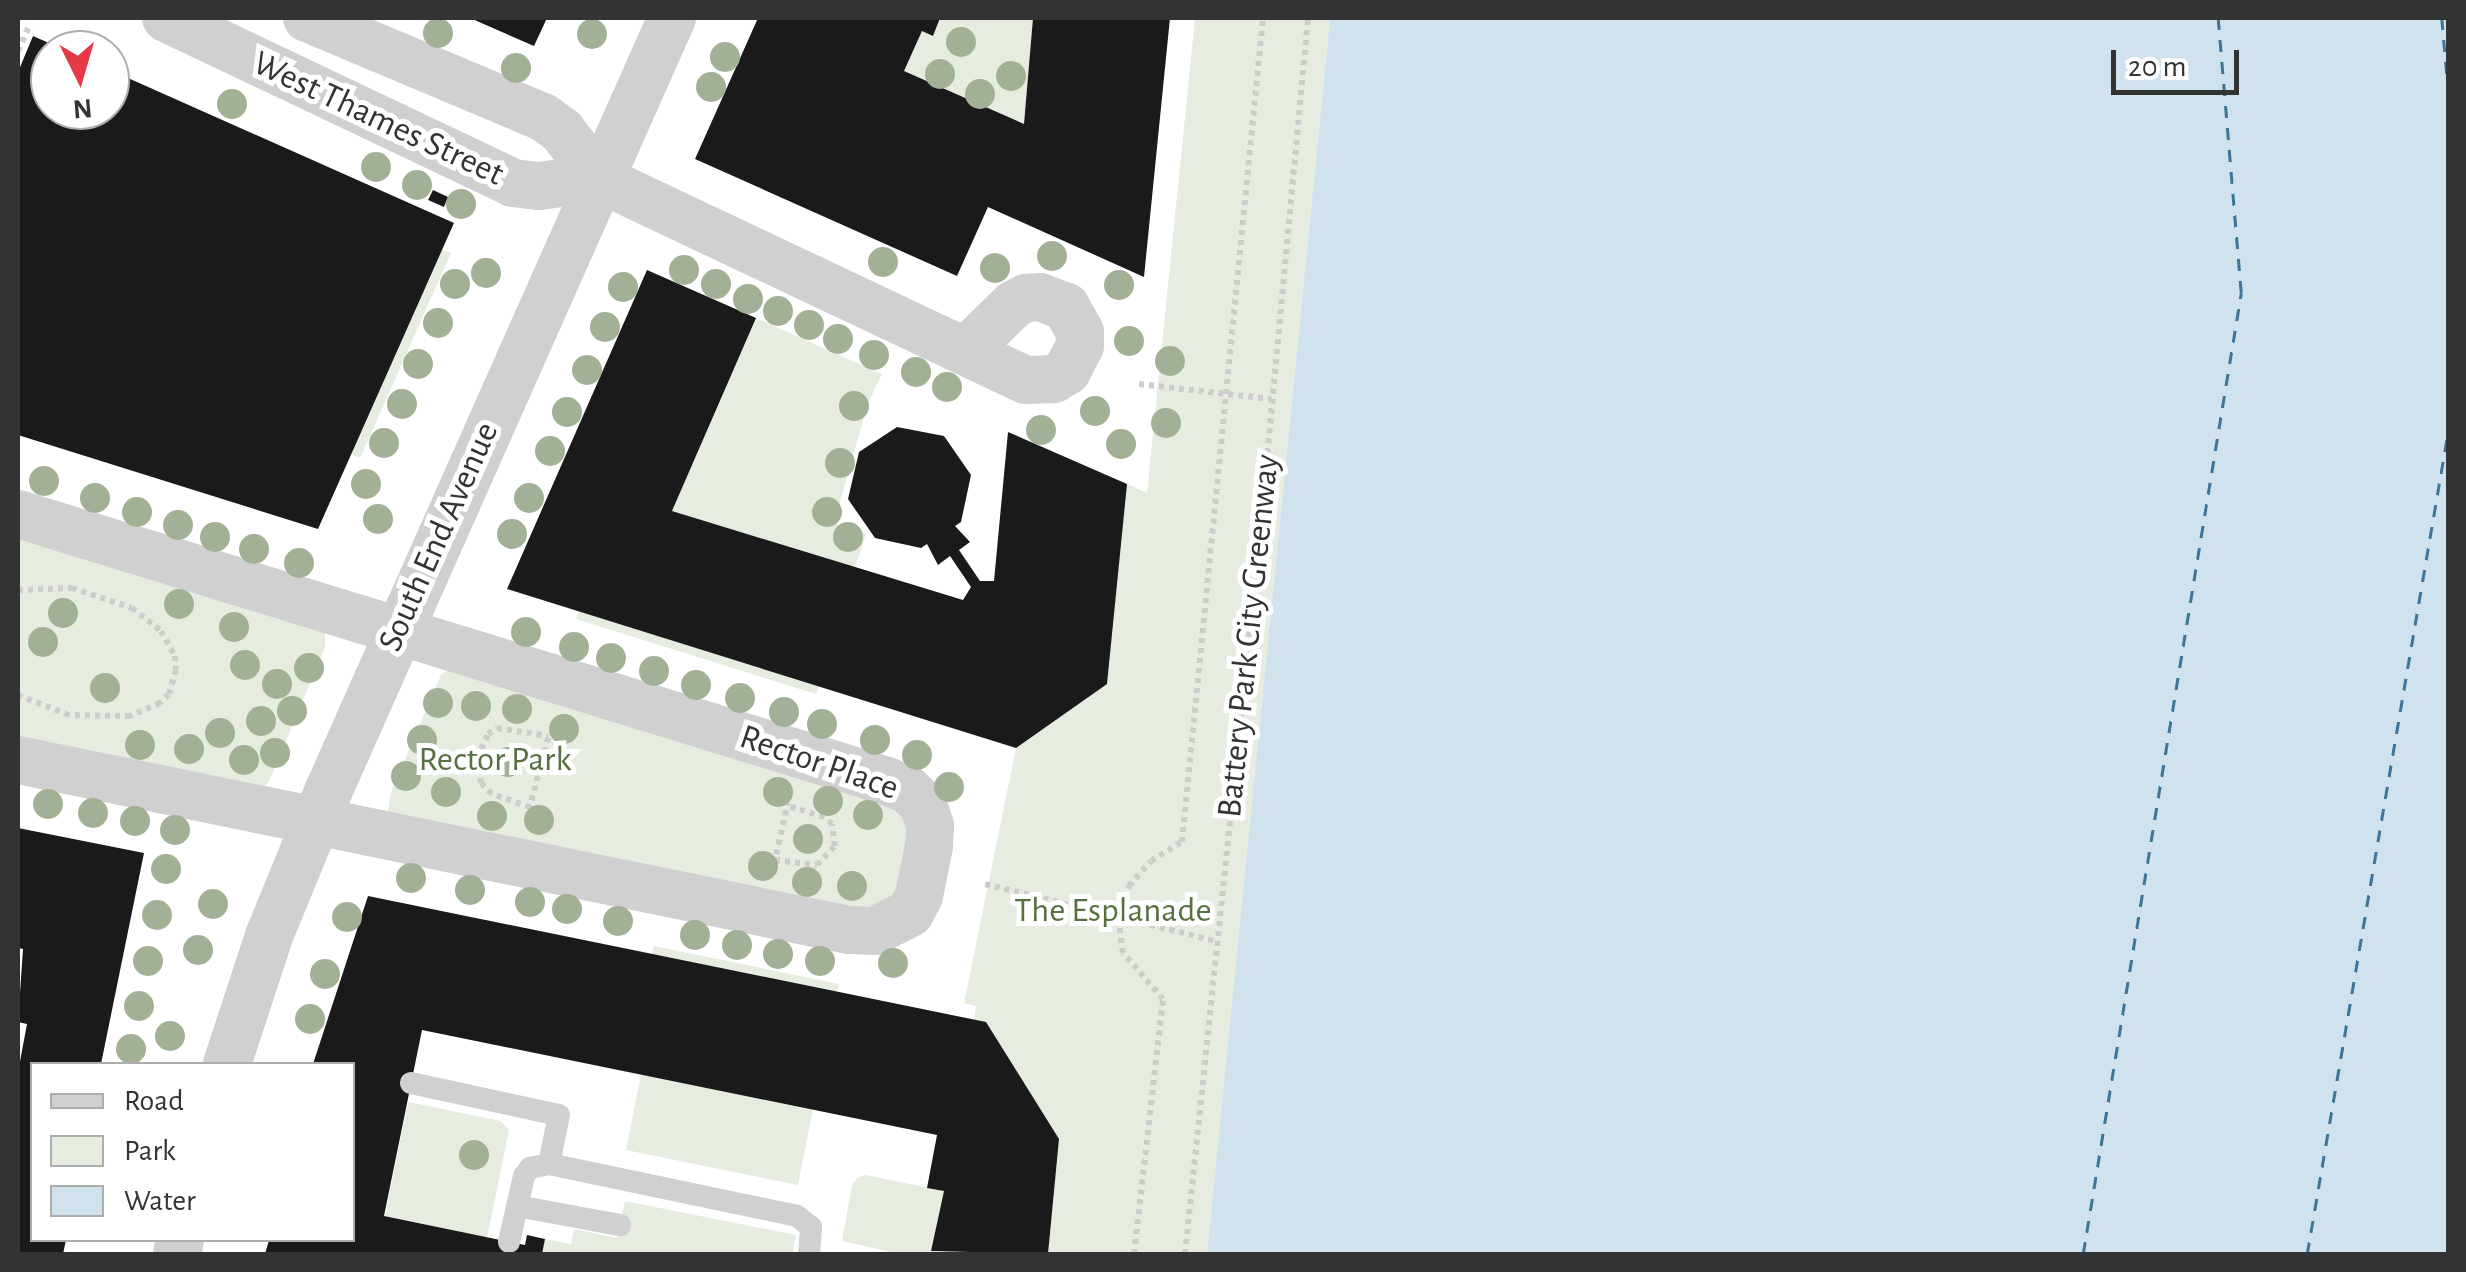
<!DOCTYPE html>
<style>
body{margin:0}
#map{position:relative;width:2466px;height:1272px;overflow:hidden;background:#fff;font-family:"Alegreya Sans",sans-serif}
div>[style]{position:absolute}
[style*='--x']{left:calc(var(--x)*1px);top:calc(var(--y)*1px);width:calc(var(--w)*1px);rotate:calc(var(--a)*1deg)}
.green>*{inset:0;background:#e6ecdf}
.water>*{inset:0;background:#cfe2ee}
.ferry>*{height:2.5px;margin-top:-1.25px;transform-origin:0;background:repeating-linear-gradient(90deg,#3f7597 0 12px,transparent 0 22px)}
.building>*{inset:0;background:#1a1a1a}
.path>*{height:6px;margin-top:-3px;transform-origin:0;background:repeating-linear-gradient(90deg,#cdcdcd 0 5px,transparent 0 10px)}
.lane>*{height:22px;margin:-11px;padding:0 11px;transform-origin:11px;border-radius:11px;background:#d0d0d0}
.street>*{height:48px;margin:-24px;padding:0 24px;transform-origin:24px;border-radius:24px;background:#d0d0d0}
.trees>*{width:30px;height:30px;margin:-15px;border-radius:50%;background:#a2b095}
span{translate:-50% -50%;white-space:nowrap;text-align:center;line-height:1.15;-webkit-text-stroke:10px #fff;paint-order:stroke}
.street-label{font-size:35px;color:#333}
.park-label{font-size:35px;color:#56703f}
.frame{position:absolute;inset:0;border:20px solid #333;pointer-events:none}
.legend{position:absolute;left:30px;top:1062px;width:325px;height:180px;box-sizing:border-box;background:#fff;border:2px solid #adadad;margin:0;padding:12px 18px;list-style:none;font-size:30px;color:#333}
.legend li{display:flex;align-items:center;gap:20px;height:50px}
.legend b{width:50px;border:2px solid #adadad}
.north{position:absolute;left:30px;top:30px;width:100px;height:100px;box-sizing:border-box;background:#fff;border:2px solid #adadad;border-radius:50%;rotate:175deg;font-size:28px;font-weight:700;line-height:40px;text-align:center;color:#333}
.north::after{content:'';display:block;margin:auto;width:35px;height:45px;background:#e63946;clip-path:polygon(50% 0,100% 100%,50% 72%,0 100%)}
.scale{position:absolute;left:2111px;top:50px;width:128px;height:45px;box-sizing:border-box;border:5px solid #333;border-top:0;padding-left:12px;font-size:30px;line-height:35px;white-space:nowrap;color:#333;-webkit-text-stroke:8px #fff;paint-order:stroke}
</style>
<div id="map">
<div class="green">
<div style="clip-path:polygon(940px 18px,1033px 18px,1024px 124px,904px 71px,922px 31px,933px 35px)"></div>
<div style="clip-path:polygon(1195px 18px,1330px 18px,1207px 1254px,1048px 1254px,1059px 1139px,974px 1020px,976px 1006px,964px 1003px,1016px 748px,1127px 484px,1147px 493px)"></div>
<div style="clip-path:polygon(442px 250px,451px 253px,360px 458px,351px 454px)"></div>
<div style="clip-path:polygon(756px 318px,882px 374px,868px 403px,834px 523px,866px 534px,855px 567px,672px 511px)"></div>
<div style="clip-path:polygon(18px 529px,325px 630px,325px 647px,269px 782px,263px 787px,18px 744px)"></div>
<div style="clip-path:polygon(579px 611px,819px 686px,816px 694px,576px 619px)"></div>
<div style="clip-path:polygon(452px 667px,878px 796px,905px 817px,906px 845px,897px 891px,879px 912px,388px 812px,391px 792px,441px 675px)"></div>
<div style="clip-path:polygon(654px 946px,839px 984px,837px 992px,652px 954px)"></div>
<div style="clip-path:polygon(641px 1074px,813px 1109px,798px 1185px,626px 1150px)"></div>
<div style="clip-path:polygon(408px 1102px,501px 1121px,509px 1130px,487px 1238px,385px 1216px)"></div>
<div style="clip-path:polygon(866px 1175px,944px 1191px,931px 1250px,941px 1254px,901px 1254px,842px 1241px,852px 1185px,857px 1178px)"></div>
<div style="clip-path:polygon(625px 1201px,796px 1235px,792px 1254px,542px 1254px,545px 1239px,571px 1244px,574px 1229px,617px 1238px)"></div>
</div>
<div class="water">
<div style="clip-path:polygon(1330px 18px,2448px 18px,2448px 1254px,1207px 1254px)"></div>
</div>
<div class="ferry">
<div style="--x:2442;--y:18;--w:69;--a:85"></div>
<div style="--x:2083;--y:1254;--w:974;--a:-80.66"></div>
<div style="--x:2241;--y:293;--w:276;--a:-94.8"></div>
<div style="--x:2307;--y:1254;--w:834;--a:-80.27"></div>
</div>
<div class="building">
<div style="clip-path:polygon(470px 18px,547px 18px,534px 46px)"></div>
<div style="clip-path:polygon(758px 18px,940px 18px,933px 36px,922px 31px,904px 71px,1024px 124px,1033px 18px,1170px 18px,1144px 277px,988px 207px,957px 276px,695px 159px)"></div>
<div style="clip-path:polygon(33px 36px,65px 50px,50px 50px,50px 110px,110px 110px,110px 70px,454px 223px,318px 529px,18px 435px,18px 72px)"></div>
<div style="clip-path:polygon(433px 190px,448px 197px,444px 207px,428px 200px)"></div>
<div style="clip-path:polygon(647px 270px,756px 318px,672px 511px,963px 600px,971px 587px,950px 556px,938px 565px,927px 544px,921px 548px,875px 538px,848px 499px,859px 452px,897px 427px,944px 436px,971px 475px,961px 522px,955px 526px,970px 542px,959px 550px,980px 581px,994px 581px,1008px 432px,1127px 484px,1107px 684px,1016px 748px,507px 589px)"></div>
<div style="clip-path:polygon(18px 828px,144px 853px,101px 1064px,32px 1064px,32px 1240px,66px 1240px,63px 1254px,18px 1254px,18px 1072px,27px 1024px,18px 1022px,23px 949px,18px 948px)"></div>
<div style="clip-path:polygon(368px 896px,986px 1022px,1059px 1139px,1048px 1254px,931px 1251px,944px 1191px,927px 1188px,937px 1135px,422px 1030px,384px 1216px,525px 1245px,527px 1235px,545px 1239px,542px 1254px,265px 1254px,269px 1240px,352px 1240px,352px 1064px,313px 1064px)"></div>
</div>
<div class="path">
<div style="--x:18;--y:51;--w:30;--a:-66"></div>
<div style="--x:1139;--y:384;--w:133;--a:6.5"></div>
<div style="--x:18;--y:590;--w:54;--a:-2.1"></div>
<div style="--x:72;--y:588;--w:63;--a:18.4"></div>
<div style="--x:132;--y:608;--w:37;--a:38"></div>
<div style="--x:161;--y:631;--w:29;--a:61"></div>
<div style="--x:175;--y:656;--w:14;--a:86"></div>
<div style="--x:176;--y:670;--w:25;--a:106"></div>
<div style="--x:169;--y:694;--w:13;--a:135"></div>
<div style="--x:160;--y:703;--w:33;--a:157"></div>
<div style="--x:130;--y:716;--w:61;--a:-179.1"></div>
<div style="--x:69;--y:715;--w:55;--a:-158.6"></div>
<div style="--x:530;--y:807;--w:40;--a:-161.1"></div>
<div style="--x:492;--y:794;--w:16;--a:-135"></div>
<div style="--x:481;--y:783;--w:25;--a:-99"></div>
<div style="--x:477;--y:758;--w:26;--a:-65"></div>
<div style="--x:488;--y:734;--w:11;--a:-34"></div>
<div style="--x:497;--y:728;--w:52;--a:8.9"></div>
<div style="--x:529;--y:810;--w:78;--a:-75.1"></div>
<div style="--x:775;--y:860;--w:42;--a:6.8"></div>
<div style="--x:817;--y:865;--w:26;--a:-47"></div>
<div style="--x:835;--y:846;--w:22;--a:-98"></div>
<div style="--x:832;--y:824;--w:11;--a:-139"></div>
<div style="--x:824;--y:817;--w:39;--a:-163"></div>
<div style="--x:774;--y:864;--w:63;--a:-77.1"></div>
<div style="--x:985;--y:884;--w:241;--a:13.9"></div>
<div style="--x:1134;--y:1254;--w:257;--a:-83.5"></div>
<div style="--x:1163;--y:999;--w:61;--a:-131"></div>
<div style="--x:1123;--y:953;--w:36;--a:-98"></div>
<div style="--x:1118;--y:917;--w:33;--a:-70"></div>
<div style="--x:1129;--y:886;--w:33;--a:-49"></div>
<div style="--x:1151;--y:861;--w:36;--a:-32"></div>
<div style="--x:1182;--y:842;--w:828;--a:-84.39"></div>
<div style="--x:1185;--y:1254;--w:735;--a:-84.06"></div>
<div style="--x:1261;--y:523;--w:507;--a:-84.68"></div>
</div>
<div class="lane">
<div style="--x:411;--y:1083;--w:151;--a:12.2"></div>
<div style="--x:559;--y:1115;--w:50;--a:101.5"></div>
<div style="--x:517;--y:1206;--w:105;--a:10.5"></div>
<div style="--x:509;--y:1242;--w:68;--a:-77.2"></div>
<div style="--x:524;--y:1176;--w:10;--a:-53"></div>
<div style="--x:530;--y:1168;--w:19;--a:-12"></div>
<div style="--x:549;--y:1164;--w:253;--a:11.8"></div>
<div style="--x:797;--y:1216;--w:18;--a:38"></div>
<div style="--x:811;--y:1227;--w:27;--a:94"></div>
</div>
<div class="street">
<div style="--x:166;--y:18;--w:384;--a:25.4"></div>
<div style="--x:513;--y:183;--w:26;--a:7"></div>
<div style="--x:539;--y:186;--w:60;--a:-7.7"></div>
<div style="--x:307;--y:18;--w:256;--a:22.8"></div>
<div style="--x:543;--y:117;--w:24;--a:36"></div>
<div style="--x:562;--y:131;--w:59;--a:52.5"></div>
<div style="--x:598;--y:178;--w:473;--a:25.3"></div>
<div style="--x:1026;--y:380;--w:28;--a:-2"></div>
<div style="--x:1054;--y:379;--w:15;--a:-32"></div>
<div style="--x:1067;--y:371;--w:28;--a:-63"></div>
<div style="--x:1080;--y:346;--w:14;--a:-90"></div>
<div style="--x:1080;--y:332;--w:29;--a:-119"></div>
<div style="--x:1066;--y:307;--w:28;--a:-159"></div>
<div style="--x:1040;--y:297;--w:14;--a:176"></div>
<div style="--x:1026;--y:298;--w:13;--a:153"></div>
<div style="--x:1014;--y:304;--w:67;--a:135.6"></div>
<div style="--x:18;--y:514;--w:909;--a:17.08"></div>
<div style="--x:887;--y:781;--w:23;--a:23"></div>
<div style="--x:908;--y:790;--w:21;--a:43"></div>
<div style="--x:923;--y:804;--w:23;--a:72"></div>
<div style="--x:930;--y:826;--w:20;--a:93"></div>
<div style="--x:929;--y:846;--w:51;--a:101.3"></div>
<div style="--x:919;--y:896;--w:19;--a:118"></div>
<div style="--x:910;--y:913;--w:39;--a:153"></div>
<div style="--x:875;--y:931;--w:26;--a:-178"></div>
<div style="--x:849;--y:930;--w:848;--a:-168.44"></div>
<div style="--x:227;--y:1064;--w:135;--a:-71.8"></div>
<div style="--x:269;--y:936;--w:156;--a:-67.7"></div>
<div style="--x:328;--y:792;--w:847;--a:-66.04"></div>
<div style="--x:177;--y:1254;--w:14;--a:-78"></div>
</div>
<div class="trees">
<div style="left:438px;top:33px"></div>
<div style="left:592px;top:34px"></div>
<div style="left:961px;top:42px"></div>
<div style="left:725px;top:57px"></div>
<div style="left:516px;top:68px"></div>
<div style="left:940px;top:74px"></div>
<div style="left:1011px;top:76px"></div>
<div style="left:711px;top:87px"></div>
<div style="left:980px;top:94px"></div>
<div style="left:232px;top:104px"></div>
<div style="left:376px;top:167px"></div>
<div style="left:417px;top:185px"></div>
<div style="left:461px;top:204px"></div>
<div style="left:1052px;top:256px"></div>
<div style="left:883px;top:262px"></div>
<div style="left:995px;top:268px"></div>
<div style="left:684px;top:270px"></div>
<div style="left:486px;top:273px"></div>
<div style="left:455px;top:284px"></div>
<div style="left:716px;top:284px"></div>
<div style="left:1119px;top:285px"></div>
<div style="left:623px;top:287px"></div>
<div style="left:748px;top:299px"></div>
<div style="left:778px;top:311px"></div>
<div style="left:438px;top:323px"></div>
<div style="left:809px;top:325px"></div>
<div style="left:605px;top:327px"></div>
<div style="left:838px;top:339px"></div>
<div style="left:1129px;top:341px"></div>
<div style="left:874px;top:355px"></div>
<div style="left:1170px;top:361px"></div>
<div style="left:418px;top:364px"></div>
<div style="left:587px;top:370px"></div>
<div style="left:916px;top:372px"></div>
<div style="left:947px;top:387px"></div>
<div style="left:402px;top:404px"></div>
<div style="left:854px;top:406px"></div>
<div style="left:1095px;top:411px"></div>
<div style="left:567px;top:412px"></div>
<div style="left:1166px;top:423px"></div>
<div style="left:1041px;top:430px"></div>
<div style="left:384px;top:443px"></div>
<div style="left:1121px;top:444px"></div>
<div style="left:550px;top:451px"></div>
<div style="left:840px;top:463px"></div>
<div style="left:44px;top:481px"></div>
<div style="left:366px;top:484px"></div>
<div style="left:95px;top:498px"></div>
<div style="left:529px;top:498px"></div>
<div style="left:137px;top:512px"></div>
<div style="left:827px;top:512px"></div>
<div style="left:378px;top:519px"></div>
<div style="left:178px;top:525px"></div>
<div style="left:512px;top:534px"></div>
<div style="left:215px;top:537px"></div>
<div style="left:848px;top:537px"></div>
<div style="left:254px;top:549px"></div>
<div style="left:299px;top:563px"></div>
<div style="left:179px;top:604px"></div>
<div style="left:63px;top:613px"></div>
<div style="left:234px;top:627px"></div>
<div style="left:526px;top:632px"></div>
<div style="left:43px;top:642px"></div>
<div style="left:574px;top:647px"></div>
<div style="left:611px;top:658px"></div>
<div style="left:245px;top:665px"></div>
<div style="left:309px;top:668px"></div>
<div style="left:654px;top:671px"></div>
<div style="left:277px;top:684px"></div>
<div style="left:696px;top:685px"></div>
<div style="left:105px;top:688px"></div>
<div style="left:740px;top:698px"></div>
<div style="left:438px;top:703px"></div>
<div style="left:476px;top:706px"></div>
<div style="left:517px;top:709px"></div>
<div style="left:292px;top:711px"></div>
<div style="left:784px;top:712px"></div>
<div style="left:261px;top:721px"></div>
<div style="left:822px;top:724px"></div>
<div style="left:564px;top:729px"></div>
<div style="left:220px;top:733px"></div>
<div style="left:422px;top:740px"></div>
<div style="left:875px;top:740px"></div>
<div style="left:140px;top:745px"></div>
<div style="left:189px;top:749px"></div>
<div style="left:275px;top:753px"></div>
<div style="left:917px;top:755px"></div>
<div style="left:244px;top:760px"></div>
<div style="left:508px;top:762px"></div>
<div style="left:406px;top:776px"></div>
<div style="left:949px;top:787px"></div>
<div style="left:446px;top:792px"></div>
<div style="left:778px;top:792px"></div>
<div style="left:828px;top:801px"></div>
<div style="left:48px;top:804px"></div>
<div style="left:93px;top:813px"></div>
<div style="left:868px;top:815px"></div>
<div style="left:492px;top:816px"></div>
<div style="left:539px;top:820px"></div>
<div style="left:135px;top:821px"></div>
<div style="left:175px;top:830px"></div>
<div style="left:808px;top:839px"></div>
<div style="left:763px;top:866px"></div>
<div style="left:166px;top:869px"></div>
<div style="left:411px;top:878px"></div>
<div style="left:807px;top:882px"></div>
<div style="left:852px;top:886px"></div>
<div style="left:470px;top:890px"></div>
<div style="left:530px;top:902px"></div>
<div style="left:213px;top:904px"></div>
<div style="left:567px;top:909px"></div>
<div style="left:157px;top:915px"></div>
<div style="left:347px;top:917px"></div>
<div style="left:618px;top:921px"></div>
<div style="left:695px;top:935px"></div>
<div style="left:737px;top:945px"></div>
<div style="left:198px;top:950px"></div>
<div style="left:778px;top:954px"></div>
<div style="left:148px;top:961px"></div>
<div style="left:820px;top:961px"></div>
<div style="left:893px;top:963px"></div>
<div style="left:325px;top:974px"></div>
<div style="left:139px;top:1006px"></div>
<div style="left:310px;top:1019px"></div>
<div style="left:170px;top:1036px"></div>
<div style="left:131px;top:1049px"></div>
<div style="left:474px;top:1155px"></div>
</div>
<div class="street-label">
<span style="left:378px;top:119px;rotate:25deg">West Thames Street</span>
<span style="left:439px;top:537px;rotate:-66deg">South End Avenue</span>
<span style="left:1249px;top:636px;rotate:-84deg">Battery Park City Greenway</span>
<span style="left:819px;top:763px;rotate:19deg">Rector Place</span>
</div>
<div class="park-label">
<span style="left:495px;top:760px">Rector Park</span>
<span style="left:1113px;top:911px">The Esplanade</span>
</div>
<div class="frame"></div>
<ul class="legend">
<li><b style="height:12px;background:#d0d0d0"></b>Road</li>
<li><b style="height:28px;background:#e6ecdf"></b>Park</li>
<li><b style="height:28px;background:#cfe2ee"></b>Water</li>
</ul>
<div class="north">N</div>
<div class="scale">20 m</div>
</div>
